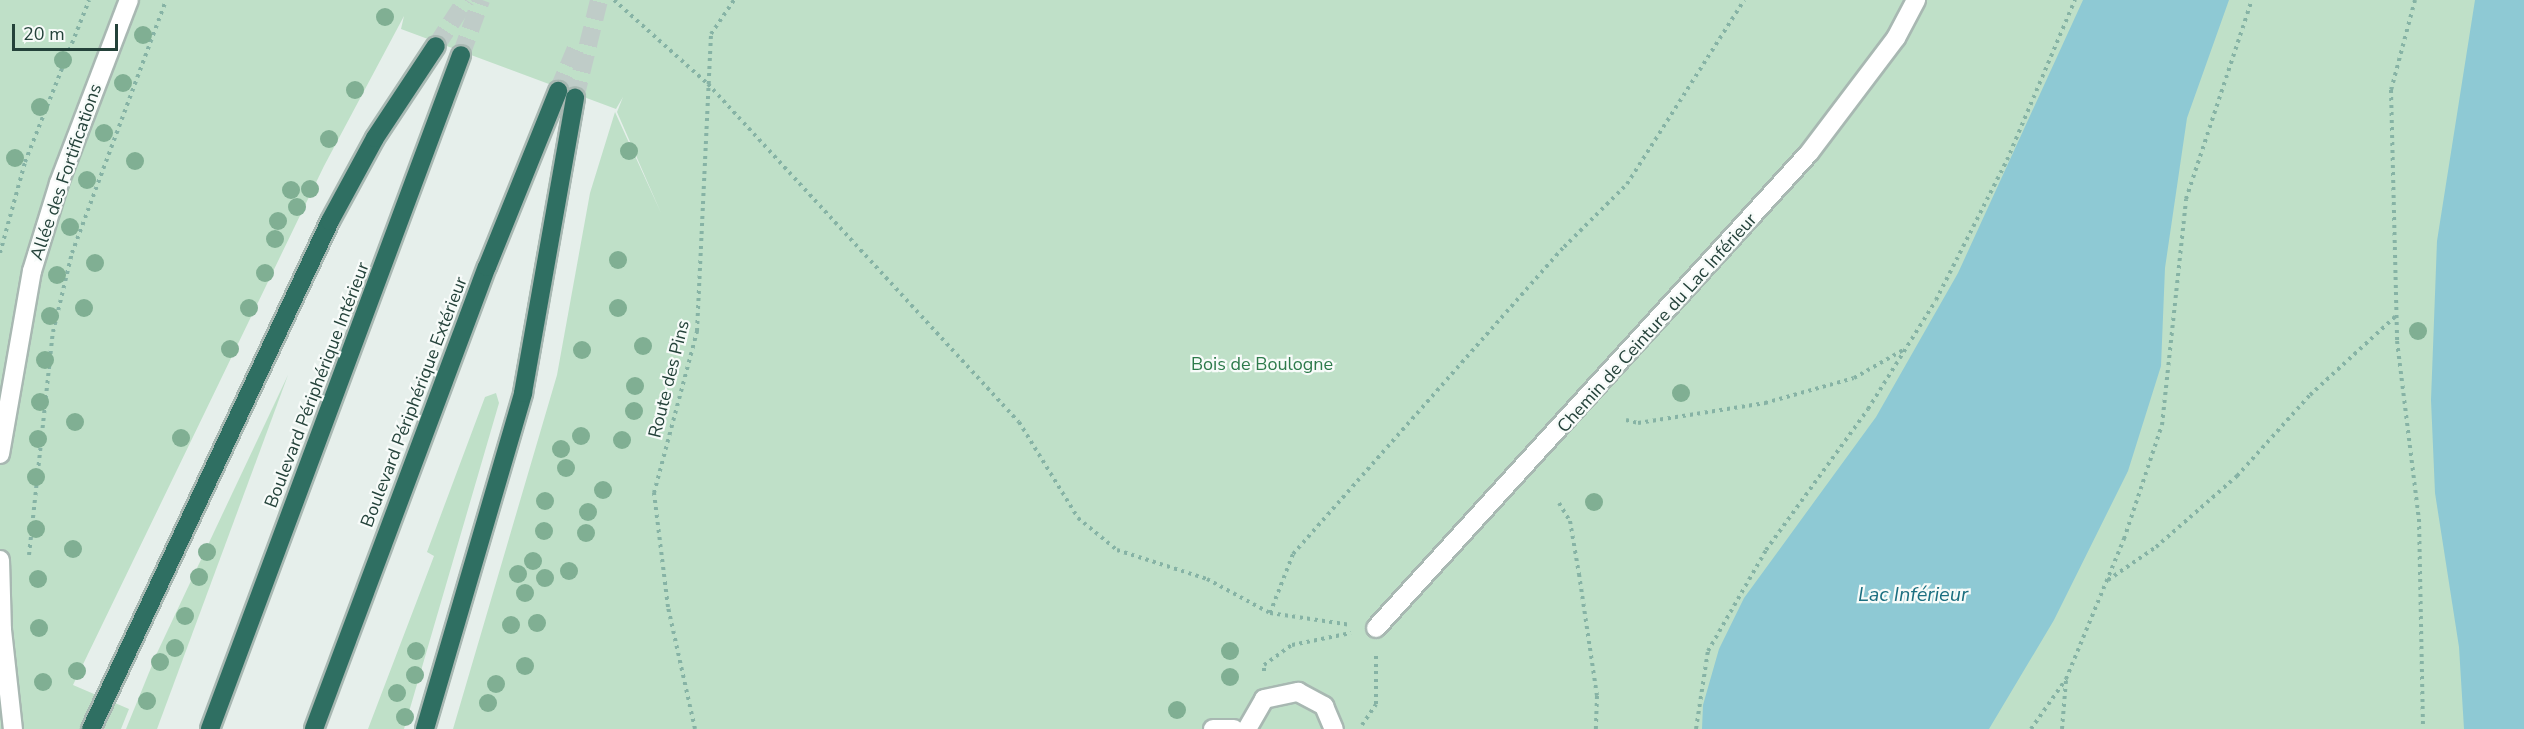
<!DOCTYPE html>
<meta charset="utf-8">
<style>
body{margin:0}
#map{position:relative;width:2524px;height:729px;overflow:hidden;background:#e6efeb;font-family:"Nunito Sans",sans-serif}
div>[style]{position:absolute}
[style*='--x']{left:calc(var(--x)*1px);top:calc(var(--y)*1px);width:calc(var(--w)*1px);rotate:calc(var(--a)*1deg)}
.green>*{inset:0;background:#bfe0c8}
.water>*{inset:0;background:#8ec9d4}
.highway-tunnel>*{height:18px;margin-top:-9px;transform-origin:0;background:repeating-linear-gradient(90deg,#bfccc8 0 18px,transparent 0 27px)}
.path>*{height:4px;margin-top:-2px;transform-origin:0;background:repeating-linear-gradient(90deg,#86b3a5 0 3px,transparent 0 7.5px)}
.roads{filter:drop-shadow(2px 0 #a8b8b2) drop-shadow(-2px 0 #a8b8b2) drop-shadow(0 2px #a8b8b2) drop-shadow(0 -2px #a8b8b2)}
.minor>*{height:18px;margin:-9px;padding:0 9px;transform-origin:9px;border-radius:9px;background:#fff}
.highway>*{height:18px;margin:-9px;padding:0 9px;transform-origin:9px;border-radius:9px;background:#2f6f62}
.trees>*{width:18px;height:18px;margin:-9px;border-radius:50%;background:#80af93}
span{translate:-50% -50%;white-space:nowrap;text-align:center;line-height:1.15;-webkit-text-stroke:4.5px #f7fbf9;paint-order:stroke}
.street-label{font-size:18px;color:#24423a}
.park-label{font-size:18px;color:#2d7a4b}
.water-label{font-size:20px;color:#1c6f80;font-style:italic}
.scale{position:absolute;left:12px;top:24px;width:106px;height:27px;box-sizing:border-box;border:3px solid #24423a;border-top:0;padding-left:8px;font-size:18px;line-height:21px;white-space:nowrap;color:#24423a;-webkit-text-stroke:4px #f7fbf9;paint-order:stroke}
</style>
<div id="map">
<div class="green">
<div style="clip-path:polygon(0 0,2524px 0,2524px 729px,453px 729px,557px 375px,590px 193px,615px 112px,661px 213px,617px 112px,623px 97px,616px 109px,401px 29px,404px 16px,324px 166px,73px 685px,129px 709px,121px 729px,0 729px)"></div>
<div style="clip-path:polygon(288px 375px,157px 729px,126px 729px,157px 653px)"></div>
<div style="clip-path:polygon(496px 393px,499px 403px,404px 729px,368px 729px,434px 556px,427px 552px,485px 397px)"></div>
</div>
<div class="water">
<div style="clip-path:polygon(2083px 0,2229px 0,2187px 118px,2165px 268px,2161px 366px,2128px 471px,2054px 620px,1989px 729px,1702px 729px,1703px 705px,1719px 649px,1744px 598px,1876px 417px,1958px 273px)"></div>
<div style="clip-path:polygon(2475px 0,2524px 0,2524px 729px,2464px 729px,2459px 647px,2435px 493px,2431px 400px,2437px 241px)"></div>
</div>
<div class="highway-tunnel">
<div style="--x:436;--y:46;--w:55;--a:-56.9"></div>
<div style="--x:461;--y:55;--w:59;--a:-70"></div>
<div style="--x:558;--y:91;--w:49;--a:-67.1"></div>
<div style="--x:575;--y:98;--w:101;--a:-76.2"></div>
</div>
<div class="path">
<div style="--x:614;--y:0;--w:126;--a:41.8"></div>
<div style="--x:708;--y:84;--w:459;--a:47.4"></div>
<div style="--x:1019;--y:422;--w:113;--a:58.4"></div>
<div style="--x:1078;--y:518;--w:50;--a:39.4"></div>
<div style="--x:1117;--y:550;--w:95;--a:17.9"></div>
<div style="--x:1207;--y:579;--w:72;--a:28.4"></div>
<div style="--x:1270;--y:613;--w:82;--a:8.4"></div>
<div style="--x:2415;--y:0;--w:93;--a:104.9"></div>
<div style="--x:2391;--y:90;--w:251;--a:88.6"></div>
<div style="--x:2397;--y:341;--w:179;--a:83"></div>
<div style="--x:2419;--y:519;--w:210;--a:88.9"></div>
<div style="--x:0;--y:253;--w:94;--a:-74.6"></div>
<div style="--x:25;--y:162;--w:174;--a:-68.4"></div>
<div style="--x:1626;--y:420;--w:12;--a:14"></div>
<div style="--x:1638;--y:423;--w:129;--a:-8.9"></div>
<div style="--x:1765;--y:403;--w:92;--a:-15.7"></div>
<div style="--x:1854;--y:378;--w:59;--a:-29.6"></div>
<div style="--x:1559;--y:503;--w:21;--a:59"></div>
<div style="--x:1570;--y:521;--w:54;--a:80.4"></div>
<div style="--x:1579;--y:574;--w:123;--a:81.6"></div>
<div style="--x:1597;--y:696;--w:33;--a:92"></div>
<div style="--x:29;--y:555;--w:224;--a:-83.9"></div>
<div style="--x:53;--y:332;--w:81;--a:-76.5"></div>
<div style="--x:72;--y:253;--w:270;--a:-69.6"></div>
<div style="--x:2108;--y:580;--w:58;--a:-34.5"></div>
<div style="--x:2156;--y:547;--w:108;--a:-41.2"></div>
<div style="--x:2237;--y:476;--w:109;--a:-48"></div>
<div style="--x:2310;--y:395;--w:117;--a:-42.6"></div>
<div style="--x:1270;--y:613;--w:63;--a:-68.7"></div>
<div style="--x:1293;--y:554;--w:409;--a:-48.6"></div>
<div style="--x:1564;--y:247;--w:89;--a:-45"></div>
<div style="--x:1627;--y:184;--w:218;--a:-57.5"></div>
<div style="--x:1264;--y:671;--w:6;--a:-90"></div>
<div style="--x:1264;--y:665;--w:34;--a:-36"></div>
<div style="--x:1292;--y:645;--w:60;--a:-11.5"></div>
<div style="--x:1362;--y:725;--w:25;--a:-56"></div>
<div style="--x:1376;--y:704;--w:48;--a:-90"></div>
<div style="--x:695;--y:729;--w:125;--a:-102.5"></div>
<div style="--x:668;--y:607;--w:115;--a:-97"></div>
<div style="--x:654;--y:493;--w:168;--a:-75.1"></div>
<div style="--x:697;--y:331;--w:297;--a:-87.3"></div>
<div style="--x:711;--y:34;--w:41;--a:-55.9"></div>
<div style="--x:1696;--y:729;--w:79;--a:-81.3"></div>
<div style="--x:1708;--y:651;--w:116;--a:-60.1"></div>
<div style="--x:1766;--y:550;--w:174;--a:-54.1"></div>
<div style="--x:1868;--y:409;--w:128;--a:-58"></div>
<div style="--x:1936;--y:300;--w:157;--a:-63.1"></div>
<div style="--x:2007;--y:160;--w:174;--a:-67"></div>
<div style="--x:2031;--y:729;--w:61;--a:-55"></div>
<div style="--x:2066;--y:679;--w:152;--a:-67.5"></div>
<div style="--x:2124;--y:539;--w:120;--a:-71.6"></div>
<div style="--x:2162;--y:425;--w:227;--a:-83.9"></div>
<div style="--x:2186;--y:199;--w:210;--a:-71.7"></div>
<div style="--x:2062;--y:729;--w:49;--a:-85.3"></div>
</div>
<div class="roads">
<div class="minor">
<div style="--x:0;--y:454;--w:186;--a:-80.1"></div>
<div style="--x:32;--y:271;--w:92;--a:-72.9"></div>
<div style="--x:59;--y:183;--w:196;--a:-69.1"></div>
<div style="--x:0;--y:560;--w:70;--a:88.4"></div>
<div style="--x:2;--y:630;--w:100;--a:83.7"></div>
<div style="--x:1376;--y:628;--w:643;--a:-47.65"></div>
<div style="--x:1809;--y:153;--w:144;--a:-52.9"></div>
<div style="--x:1896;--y:38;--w:43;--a:-62.2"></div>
<div style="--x:1213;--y:729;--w:21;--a:0"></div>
<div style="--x:1247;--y:729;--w:34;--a:-60"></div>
<div style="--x:1264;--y:699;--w:35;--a:-12"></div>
<div style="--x:1298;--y:692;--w:30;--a:28"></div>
<div style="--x:1324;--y:706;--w:25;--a:67"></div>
</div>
<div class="highway">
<div style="--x:91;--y:729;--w:561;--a:-64.8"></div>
<div style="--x:330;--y:221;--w:94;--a:-61.5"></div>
<div style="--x:375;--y:138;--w:110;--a:-56.5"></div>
<div style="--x:210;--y:729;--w:719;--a:-69.57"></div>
<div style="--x:314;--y:729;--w:493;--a:-69.5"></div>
<div style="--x:487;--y:267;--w:190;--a:-68"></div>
<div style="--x:425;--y:729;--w:350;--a:-73.7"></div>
<div style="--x:523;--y:393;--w:300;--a:-80"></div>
</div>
</div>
<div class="trees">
<div style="left:385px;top:17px"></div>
<div style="left:143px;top:35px"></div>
<div style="left:63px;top:60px"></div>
<div style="left:123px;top:83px"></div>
<div style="left:355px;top:90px"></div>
<div style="left:40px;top:107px"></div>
<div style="left:104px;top:133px"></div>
<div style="left:329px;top:139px"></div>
<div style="left:629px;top:151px"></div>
<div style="left:15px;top:158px"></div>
<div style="left:135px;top:161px"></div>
<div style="left:87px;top:180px"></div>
<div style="left:310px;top:189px"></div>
<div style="left:291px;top:190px"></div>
<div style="left:297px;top:207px"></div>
<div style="left:278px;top:221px"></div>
<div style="left:70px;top:227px"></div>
<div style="left:275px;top:239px"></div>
<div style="left:618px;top:260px"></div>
<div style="left:95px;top:263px"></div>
<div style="left:265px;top:273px"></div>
<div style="left:57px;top:275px"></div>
<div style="left:84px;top:308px"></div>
<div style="left:249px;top:308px"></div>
<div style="left:618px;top:308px"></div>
<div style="left:50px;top:316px"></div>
<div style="left:2418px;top:331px"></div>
<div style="left:643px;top:346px"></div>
<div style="left:230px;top:349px"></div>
<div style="left:582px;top:350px"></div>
<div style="left:45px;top:360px"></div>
<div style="left:635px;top:386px"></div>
<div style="left:1681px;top:393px"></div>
<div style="left:40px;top:402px"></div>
<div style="left:634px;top:411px"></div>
<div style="left:75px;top:422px"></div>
<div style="left:581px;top:436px"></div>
<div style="left:181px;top:438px"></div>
<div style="left:38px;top:439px"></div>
<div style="left:622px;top:440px"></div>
<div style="left:561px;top:449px"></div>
<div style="left:566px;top:468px"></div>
<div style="left:36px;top:477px"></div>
<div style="left:603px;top:490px"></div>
<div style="left:545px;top:501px"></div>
<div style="left:1594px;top:502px"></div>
<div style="left:588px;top:512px"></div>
<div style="left:36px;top:529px"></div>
<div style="left:544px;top:531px"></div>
<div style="left:586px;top:533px"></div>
<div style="left:73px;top:549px"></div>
<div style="left:207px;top:552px"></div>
<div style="left:533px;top:561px"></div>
<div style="left:569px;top:571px"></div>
<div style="left:518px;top:574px"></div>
<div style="left:199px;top:577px"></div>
<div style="left:545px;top:578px"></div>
<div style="left:38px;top:579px"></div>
<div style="left:525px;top:593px"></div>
<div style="left:185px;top:616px"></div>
<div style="left:537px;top:623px"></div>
<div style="left:511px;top:625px"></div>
<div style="left:39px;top:628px"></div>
<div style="left:175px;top:648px"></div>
<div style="left:416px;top:651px"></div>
<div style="left:1230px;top:651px"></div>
<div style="left:160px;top:662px"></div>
<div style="left:525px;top:666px"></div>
<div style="left:77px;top:671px"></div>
<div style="left:415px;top:675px"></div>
<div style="left:1230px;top:677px"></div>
<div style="left:43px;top:682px"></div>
<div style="left:496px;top:684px"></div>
<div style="left:397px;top:693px"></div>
<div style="left:147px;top:701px"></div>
<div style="left:488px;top:703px"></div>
<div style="left:1177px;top:710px"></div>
<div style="left:405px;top:717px"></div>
</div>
<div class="street-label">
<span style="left:66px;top:172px;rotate:-71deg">Allée des Fortifications</span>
<span style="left:1657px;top:323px;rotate:-48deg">Chemin de Ceinture du Lac Inférieur</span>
<span style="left:669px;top:379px;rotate:-76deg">Route des Pins</span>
<span style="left:317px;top:385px;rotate:-69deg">Boulevard Périphérique Intérieur</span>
<span style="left:414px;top:402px;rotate:-69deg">Boulevard Périphérique Extérieur</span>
</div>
<div class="park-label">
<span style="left:1262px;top:364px">Bois de Boulogne</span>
</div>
<div class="water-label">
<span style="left:1913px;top:594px">Lac Inférieur</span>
</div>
<div class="scale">20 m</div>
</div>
